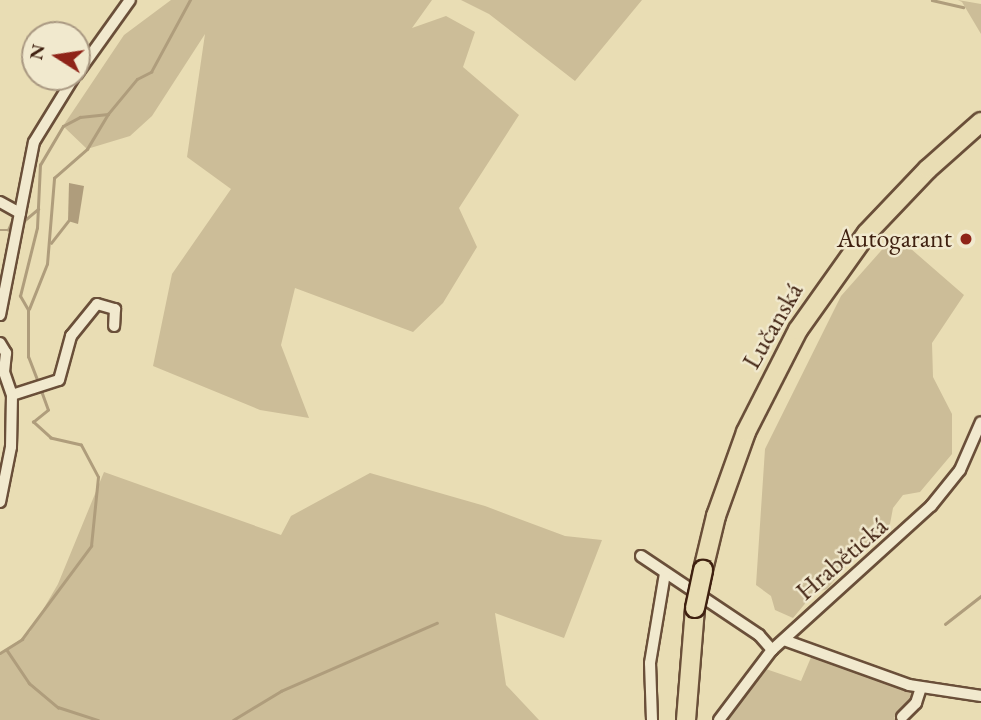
<!DOCTYPE html>
<meta charset="utf-8">
<style>
body{margin:0}
#map{position:relative;width:981px;height:720px;overflow:hidden;background:#e9ddb4;font-family:"EB Garamond",serif}
div>[style]{position:absolute}
[style*='--x']{left:calc(var(--x)*1px);top:calc(var(--y)*1px);width:calc(var(--w)*1px);rotate:calc(var(--a)*1deg)}
.green>*{inset:0;background:#ccbd98}
.water>*{inset:0;background:#af9d7c}
.stream>*{height:2.5px;margin:-1.25px;padding:0 1.25px;transform-origin:1.25px;border-radius:1.25px;background:#af9d7c}
.roads{filter:drop-shadow(2px 0 #6a4f39) drop-shadow(-2px 0 #6a4f39) drop-shadow(0 2px #6a4f39) drop-shadow(0 -2px #6a4f39)}
.minor>*{height:10px;margin:-5px;padding:0 5px;transform-origin:5px;border-radius:5px;background:#f1e9ce}
.primary>*{height:18px;margin:-9px;padding:0 9px;transform-origin:9px;border-radius:9px;background:#e9ddb4}
.bridges{filter:drop-shadow(2px 0 #3f2010) drop-shadow(-2px 0 #3f2010) drop-shadow(0 2px #3f2010) drop-shadow(0 -2px #3f2010)}
.primary-bridge>*{height:18px;margin:-9px;padding:0 9px;transform-origin:9px;border-radius:9px;background:#e9ddb4}
.dots>*{width:19px;height:19px;translate:-50% -50%;box-sizing:border-box;border:4px solid #f1e9ce;border-radius:50%}
span{translate:-50% -50%;white-space:nowrap;text-align:center;line-height:1.15;-webkit-text-stroke:5px #f1e9ce;paint-order:stroke}
.poi-label{font-size:26px;color:#3f2010}
.right{translate:-100% -50%;text-align:right}
.street-label{font-size:26px;color:#3f2010}
.north{position:absolute;left:21px;top:21px;width:70px;height:70px;box-sizing:border-box;background:#f1e9ce;border:2px solid #aa9982;border-radius:50%;rotate:282deg;font-size:19px;font-weight:700;line-height:28px;text-align:center;color:#3f2010}
.north::after{content:'';display:block;margin:auto;width:24px;height:32px;background:#8f2418;clip-path:polygon(50% 0,100% 100%,50% 72%,0 100%)}
</style>
<div id="map">
<div class="green">
<div style="clip-path:polygon(171px 0,432px 0,412px 28px,446px 16px,475px 32px,463px 67px,519px 115px,459px 208px,477px 247px,443px 303px,413px 332px,295px 288px,281px 345px,309px 418px,260px 410px,153px 366px,172px 274px,231px 189px,187px 157px,205px 34px,152px 116px,130px 136px,87px 149px,63px 126px,124px 35px)"></div>
<div style="clip-path:polygon(461px 0,642px 0,575px 81px,489px 14px)"></div>
<div style="clip-path:polygon(958px 0,981px 4px,981px 34px,962px 2px)"></div>
<div style="clip-path:polygon(895px 235px,964px 295px,932px 343px,933px 377px,952px 414px,952px 454px,920px 492px,903px 495px,893px 508px,890px 524px,862px 547px,827px 589px,814px 593px,793px 618px,775px 610px,771px 596px,756px 585px,765px 449px,841px 296px)"></div>
<div style="clip-path:polygon(104px 472px,281px 535px,291px 516px,370px 473px,485px 506px,565px 536px,602px 540px,564px 638px,495px 613px,506px 685px,539px 720px,0 720px,0 655px,30px 632px,58px 584px)"></div>
<div style="clip-path:polygon(812px 655px,908px 689px,913px 697px,894px 718px,897px 720px,725px 720px,763px 668px,801px 681px)"></div>
</div>
<div class="water">
<div style="clip-path:polygon(69px 183px,84px 186px,78px 224px,68px 221px)"></div>
</div>
<div class="stream">
<div style="--x:932;--y:0;--w:32;--a:13"></div>
<div style="--x:25;--y:220;--w:17;--a:-40"></div>
<div style="--x:0;--y:230;--w:8;--a:0"></div>
<div style="--x:8;--y:230;--w:12;--a:-66"></div>
<div style="--x:51;--y:243;--w:28;--a:-52"></div>
<div style="--x:29;--y:309;--w:48;--a:-68.2"></div>
<div style="--x:47;--y:264;--w:86;--a:-85.3"></div>
<div style="--x:54;--y:178;--w:44;--a:-41.3"></div>
<div style="--x:87;--y:149;--w:41;--a:-59"></div>
<div style="--x:39;--y:385;--w:30;--a:-111"></div>
<div style="--x:28;--y:357;--w:47;--a:-90"></div>
<div style="--x:28;--y:310;--w:16;--a:-120"></div>
<div style="--x:20;--y:296;--w:70;--a:-76"></div>
<div style="--x:37;--y:228;--w:63;--a:-87.3"></div>
<div style="--x:40;--y:165;--w:45;--a:-59.5"></div>
<div style="--x:63;--y:126;--w:19;--a:-28"></div>
<div style="--x:80;--y:117;--w:28;--a:-6"></div>
<div style="--x:108;--y:114;--w:45;--a:-50.4"></div>
<div style="--x:137;--y:79;--w:16;--a:-27"></div>
<div style="--x:151;--y:72;--w:82;--a:-61.6"></div>
<div style="--x:945;--y:624;--w:46;--a:-37.9"></div>
<div style="--x:7;--y:650;--w:40;--a:56"></div>
<div style="--x:29;--y:683;--w:38;--a:40"></div>
<div style="--x:58;--y:707;--w:42;--a:18"></div>
<div style="--x:0;--y:653;--w:26;--a:-32"></div>
<div style="--x:22;--y:639;--w:116;--a:-53.4"></div>
<div style="--x:91;--y:546;--w:69;--a:-84.2"></div>
<div style="--x:98;--y:477;--w:36;--a:-118"></div>
<div style="--x:81;--y:445;--w:31;--a:-167"></div>
<div style="--x:51;--y:438;--w:24;--a:-138"></div>
<div style="--x:33;--y:422;--w:19;--a:-39"></div>
<div style="--x:48;--y:410;--w:20;--a:-110"></div>
<div style="--x:233;--y:720;--w:56;--a:-31.1"></div>
<div style="--x:281;--y:691;--w:170;--a:-23.6"></div>
</div>
<div class="roads">
<div class="minor">
<div style="--x:77;--y:74;--w:91;--a:-54.4"></div>
<div style="--x:0;--y:202;--w:23;--a:29"></div>
<div style="--x:0;--y:315;--w:176;--a:-78.9"></div>
<div style="--x:34;--y:142;--w:76;--a:-58.4"></div>
<div style="--x:0;--y:343;--w:12;--a:59"></div>
<div style="--x:6;--y:353;--w:19;--a:96"></div>
<div style="--x:4;--y:372;--w:24;--a:71"></div>
<div style="--x:12;--y:395;--w:52;--a:91.1"></div>
<div style="--x:11;--y:447;--w:56;--a:101.3"></div>
<div style="--x:12;--y:395;--w:49;--a:-17.7"></div>
<div style="--x:59;--y:380;--w:46;--a:-74.7"></div>
<div style="--x:71;--y:336;--w:41;--a:-50.9"></div>
<div style="--x:97;--y:304;--w:19;--a:16"></div>
<div style="--x:115;--y:309;--w:17;--a:93"></div>
<div style="--x:641;--y:556;--w:142;--a:33.8"></div>
<div style="--x:759;--y:635;--w:20;--a:49"></div>
<div style="--x:784;--y:640;--w:133;--a:19.8"></div>
<div style="--x:909;--y:685;--w:73;--a:8.7"></div>
<div style="--x:902;--y:717;--w:20;--a:-45"></div>
<div style="--x:916;--y:703;--w:16;--a:-72"></div>
<div style="--x:652;--y:720;--w:57;--a:-92"></div>
<div style="--x:650;--y:663;--w:91;--a:-80.5"></div>
<div style="--x:719;--y:720;--w:88;--a:-52.9"></div>
<div style="--x:772;--y:650;--w:215;--a:-42.2"></div>
<div style="--x:931;--y:506;--w:46;--a:-51.1"></div>
<div style="--x:960;--y:470;--w:52;--a:-66.4"></div>
</div>
<div class="primary">
<div style="--x:703;--y:570;--w:56;--a:-76.5"></div>
<div style="--x:716;--y:516;--w:89;--a:-70.3"></div>
<div style="--x:746;--y:432;--w:114;--a:-63"></div>
<div style="--x:798;--y:330;--w:119;--a:-54.6"></div>
<div style="--x:867;--y:233;--w:88;--a:-46.4"></div>
<div style="--x:928;--y:169;--w:71;--a:-41.6"></div>
<div style="--x:686;--y:720;--w:112;--a:-85.4"></div>
</div>
</div>
<div class="bridges">
<div class="primary-bridge">
<div style="--x:695;--y:608;--w:39;--a:-78"></div>
</div>
</div>
<div class="dots">
<div style="left:966px;top:239px;background:#8f2418"></div>
</div>
<div class="poi-label">
<span class="right" style="left:952px;top:239px">Autogarant</span>
</div>
<div class="street-label">
<span style="left:773px;top:326px;rotate:-60deg">Lučanská</span>
<span style="left:842px;top:559px;rotate:-41deg">Hrabětická</span>
</div>
<div class="north">N</div>
</div>
